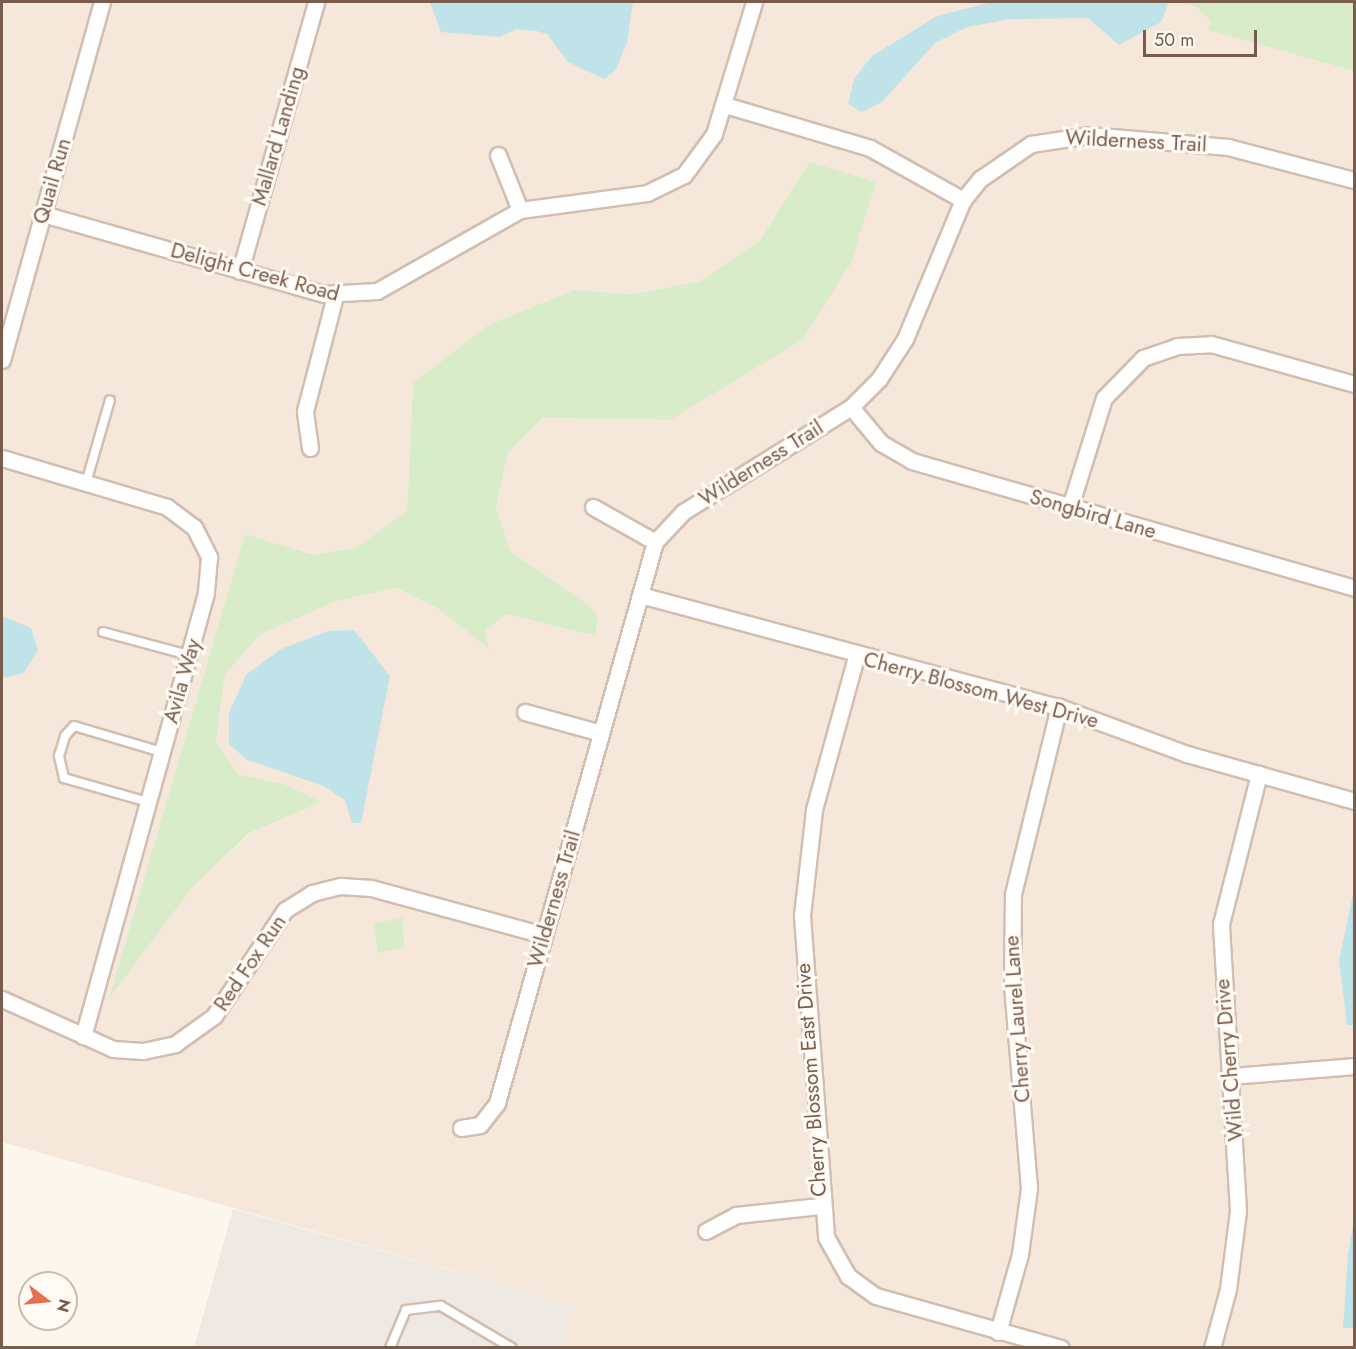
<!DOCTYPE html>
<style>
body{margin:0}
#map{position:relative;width:1356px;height:1349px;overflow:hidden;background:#fdf6ec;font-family:Jost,sans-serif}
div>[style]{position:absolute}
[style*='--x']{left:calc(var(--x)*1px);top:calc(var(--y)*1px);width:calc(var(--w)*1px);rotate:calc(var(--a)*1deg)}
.residential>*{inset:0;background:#f5e8da}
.industrial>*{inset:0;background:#efe9e4}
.green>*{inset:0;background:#d8ecc9}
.water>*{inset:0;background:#bfe3e8}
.roads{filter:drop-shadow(2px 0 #d1beb0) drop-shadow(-2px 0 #d1beb0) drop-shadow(0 2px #d1beb0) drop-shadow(0 -2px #d1beb0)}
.lane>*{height:8px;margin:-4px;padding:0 4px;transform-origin:4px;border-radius:4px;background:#fff}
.street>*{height:15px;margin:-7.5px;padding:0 7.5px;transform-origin:7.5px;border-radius:7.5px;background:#fff}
span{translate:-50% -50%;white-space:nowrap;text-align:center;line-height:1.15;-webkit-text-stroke:6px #fffaf3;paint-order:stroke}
.street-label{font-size:21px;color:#7a5c4d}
.frame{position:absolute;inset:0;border:3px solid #7a5c4d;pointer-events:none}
.north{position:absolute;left:18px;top:1271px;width:60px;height:60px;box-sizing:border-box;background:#fffaf3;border:2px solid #cabbb1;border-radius:50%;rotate:106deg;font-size:16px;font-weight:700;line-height:24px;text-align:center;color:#7a5c4d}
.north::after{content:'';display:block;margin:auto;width:21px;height:27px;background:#e76f51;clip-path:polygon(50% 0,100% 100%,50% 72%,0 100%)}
.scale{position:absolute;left:1143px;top:30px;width:114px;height:27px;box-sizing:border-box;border:3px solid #7a5c4d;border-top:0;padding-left:8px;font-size:18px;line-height:21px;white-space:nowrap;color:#7a5c4d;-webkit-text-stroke:4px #fffaf3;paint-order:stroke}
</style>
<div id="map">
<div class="residential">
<div style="clip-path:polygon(evenodd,2px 2px,1175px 2px,1196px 7px,1211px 21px,1209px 30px,1354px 71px,1354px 1347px,561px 1347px,573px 1305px,2px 1142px,2px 2px,810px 162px,670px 420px,543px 418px,508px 453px,496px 506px,510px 551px,587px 604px,596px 636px,507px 614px,485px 630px,489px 648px,437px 608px,396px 588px,337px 601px,261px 634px,225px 674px,216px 741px,237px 774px,284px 784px,320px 802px,249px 834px,191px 889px,110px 998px,245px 534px,315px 555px,357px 547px,407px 511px,413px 383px,488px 325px,574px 290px,633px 294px,701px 281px,760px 240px,810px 162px)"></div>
</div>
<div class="industrial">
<div style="clip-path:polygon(233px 1209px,573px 1305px,561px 1347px,194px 1348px)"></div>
</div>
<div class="green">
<div style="clip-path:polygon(1175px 2px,1354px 2px,1354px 71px,1208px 30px,1211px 21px,1196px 7px)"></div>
<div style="clip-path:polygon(810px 162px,876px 182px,851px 263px,802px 340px,670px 420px,543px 418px,508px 453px,496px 506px,510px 551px,587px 604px,597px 614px,596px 636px,507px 614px,485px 630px,489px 649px,437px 608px,396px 588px,337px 601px,261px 634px,225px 674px,216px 741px,237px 774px,284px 784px,321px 802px,248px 834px,191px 889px,109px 999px,245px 534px,315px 555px,357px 547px,407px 511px,413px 383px,488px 325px,574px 290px,633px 294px,701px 281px,760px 240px)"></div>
<div style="clip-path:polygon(403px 918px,404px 947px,378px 953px,374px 923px)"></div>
</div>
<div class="water">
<div style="clip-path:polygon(430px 2px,633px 2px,627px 43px,615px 71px,604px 79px,568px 62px,547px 34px,536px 31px,516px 29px,500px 37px,441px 32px)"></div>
<div style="clip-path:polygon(992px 2px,1169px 2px,1161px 22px,1119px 45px,1088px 18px,1011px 19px,967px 27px,935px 43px,882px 102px,862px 112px,848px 104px,854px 79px,872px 56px,937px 16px)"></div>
<div style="clip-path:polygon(2px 616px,31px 628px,38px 650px,24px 673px,2px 678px)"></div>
<div style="clip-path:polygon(354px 630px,390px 676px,361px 823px,352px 823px,345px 800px,324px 786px,247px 760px,229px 744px,229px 713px,246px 675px,281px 649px,328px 631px)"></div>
<div style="clip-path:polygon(1354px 890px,1354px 1025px,1347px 1025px,1339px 960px)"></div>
<div style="clip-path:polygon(1354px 1219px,1354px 1328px,1343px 1328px,1348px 1255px)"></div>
</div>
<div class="roads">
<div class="lane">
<div style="--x:86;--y:483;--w:86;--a:-73.9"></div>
<div style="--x:103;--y:632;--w:89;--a:15"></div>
<div style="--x:148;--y:802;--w:87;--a:-164.1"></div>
<div style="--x:64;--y:778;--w:23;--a:-103"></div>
<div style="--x:59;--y:756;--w:21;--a:-73"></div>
<div style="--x:65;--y:736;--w:13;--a:-48"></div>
<div style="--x:74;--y:726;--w:92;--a:16.5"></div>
<div style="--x:390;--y:1348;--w:41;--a:-67.2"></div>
<div style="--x:406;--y:1310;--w:35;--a:-7"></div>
<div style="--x:441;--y:1306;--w:82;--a:30.6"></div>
</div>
<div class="street">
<div style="--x:725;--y:105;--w:151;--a:16.5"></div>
<div style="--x:870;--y:148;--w:107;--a:29.2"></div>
<div style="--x:498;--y:155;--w:59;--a:68.2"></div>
<div style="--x:43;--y:214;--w:292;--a:15.9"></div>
<div style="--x:324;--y:294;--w:53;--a:-3.2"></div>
<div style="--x:377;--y:291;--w:164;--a:-29.5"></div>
<div style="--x:520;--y:210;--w:128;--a:-7.6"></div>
<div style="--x:647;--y:193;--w:41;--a:-25.9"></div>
<div style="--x:684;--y:175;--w:51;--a:-53.8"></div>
<div style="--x:714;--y:134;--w:138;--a:-73.1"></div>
<div style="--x:240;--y:271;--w:280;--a:-74.2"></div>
<div style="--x:2;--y:360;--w:372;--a:-74.4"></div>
<div style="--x:851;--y:407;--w:47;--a:50.2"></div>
<div style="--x:881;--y:443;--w:36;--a:30"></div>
<div style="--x:912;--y:461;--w:460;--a:16"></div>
<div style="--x:310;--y:448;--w:37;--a:-98"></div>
<div style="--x:305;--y:411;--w:119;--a:-75.4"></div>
<div style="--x:2;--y:458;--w:172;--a:16.5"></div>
<div style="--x:167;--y:507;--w:34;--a:37"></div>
<div style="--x:194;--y:527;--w:34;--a:63"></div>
<div style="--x:209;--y:557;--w:36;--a:95"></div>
<div style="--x:206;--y:593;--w:460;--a:105.5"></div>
<div style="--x:593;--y:507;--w:71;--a:29.4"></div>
<div style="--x:1070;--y:507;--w:114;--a:-72.7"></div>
<div style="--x:1104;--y:398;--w:56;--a:-45.7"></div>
<div style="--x:1143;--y:358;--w:36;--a:-19"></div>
<div style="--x:1177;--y:346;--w:34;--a:-3"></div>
<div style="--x:1211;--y:344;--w:148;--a:15.6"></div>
<div style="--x:640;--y:595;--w:434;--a:15"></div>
<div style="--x:1059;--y:707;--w:136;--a:20.2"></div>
<div style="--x:1187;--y:754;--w:173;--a:15.7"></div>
<div style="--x:856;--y:657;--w:159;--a:105.4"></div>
<div style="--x:814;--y:810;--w:107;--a:96.5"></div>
<div style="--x:802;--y:916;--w:322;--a:85.7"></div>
<div style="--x:826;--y:1237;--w:45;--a:60.6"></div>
<div style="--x:848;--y:1276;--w:34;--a:36"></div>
<div style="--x:876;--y:1296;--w:192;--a:15.7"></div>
<div style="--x:525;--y:712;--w:79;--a:15.4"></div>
<div style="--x:2;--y:999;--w:122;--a:24.2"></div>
<div style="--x:113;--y:1049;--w:30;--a:4"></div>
<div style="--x:143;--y:1051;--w:33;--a:-12"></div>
<div style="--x:175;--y:1044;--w:48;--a:-35.7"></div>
<div style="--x:214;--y:1016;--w:128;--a:-56.2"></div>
<div style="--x:285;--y:910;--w:32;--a:-32"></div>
<div style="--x:312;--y:893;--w:30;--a:-14"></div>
<div style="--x:341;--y:886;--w:30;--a:4"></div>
<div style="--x:371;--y:888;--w:179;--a:15.2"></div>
<div style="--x:1231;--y:1076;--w:123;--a:-4.6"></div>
<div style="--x:461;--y:1128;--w:19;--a:-9"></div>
<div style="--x:480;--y:1125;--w:28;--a:-52"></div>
<div style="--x:497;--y:1103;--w:583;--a:-74.27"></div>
<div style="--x:655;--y:542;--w:41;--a:-47"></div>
<div style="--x:683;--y:512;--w:198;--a:-32"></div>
<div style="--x:851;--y:407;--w:40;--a:-45"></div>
<div style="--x:879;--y:379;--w:48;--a:-57"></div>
<div style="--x:905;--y:339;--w:151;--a:-67.4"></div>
<div style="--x:963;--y:200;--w:27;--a:-51"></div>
<div style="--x:980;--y:179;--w:62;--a:-34.5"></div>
<div style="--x:1031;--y:144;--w:59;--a:-8.8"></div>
<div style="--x:1089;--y:135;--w:140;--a:4.9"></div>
<div style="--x:1228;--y:147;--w:130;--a:14.7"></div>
<div style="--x:706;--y:1231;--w:34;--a:-28"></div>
<div style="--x:736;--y:1215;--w:84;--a:-6.1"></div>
<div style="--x:998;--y:1332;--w:81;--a:-74.2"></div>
<div style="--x:1020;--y:1254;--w:67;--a:-82.2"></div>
<div style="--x:1029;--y:1188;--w:202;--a:-94.8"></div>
<div style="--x:1012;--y:987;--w:93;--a:-89.4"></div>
<div style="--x:1013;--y:894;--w:193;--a:-76.2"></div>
<div style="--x:1212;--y:1348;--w:61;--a:-74.8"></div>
<div style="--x:1228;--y:1289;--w:79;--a:-82.7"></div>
<div style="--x:1238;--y:1211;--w:288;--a:-93.4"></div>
<div style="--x:1221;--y:924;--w:155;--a:-75.8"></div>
</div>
</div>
<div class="street-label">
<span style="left:278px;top:136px;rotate:-74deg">Mallard Landing</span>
<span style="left:1136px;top:141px;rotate:3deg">Wilderness Trail</span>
<span style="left:52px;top:181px;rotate:-74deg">Quail Run</span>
<span style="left:255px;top:272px;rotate:15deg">Delight Creek Road</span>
<span style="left:761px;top:463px;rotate:-32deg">Wilderness Trail</span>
<span style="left:1093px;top:514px;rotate:16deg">Songbird Lane</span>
<span style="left:182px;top:681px;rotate:-74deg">Avila Way</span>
<span style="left:981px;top:690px;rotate:15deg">Cherry Blossom West Drive</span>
<span style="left:554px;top:899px;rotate:-74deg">Wilderness Trail</span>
<span style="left:250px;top:963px;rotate:-56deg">Red Fox Run</span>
<span style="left:1017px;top:1019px;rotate:-94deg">Cherry Laurel Lane</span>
<span style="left:1229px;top:1060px;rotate:-95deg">Wild Cherry Drive</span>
<span style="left:811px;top:1080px;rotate:-94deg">Cherry Blossom East Drive</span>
</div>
<div class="frame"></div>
<div class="north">N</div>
<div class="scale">50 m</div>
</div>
